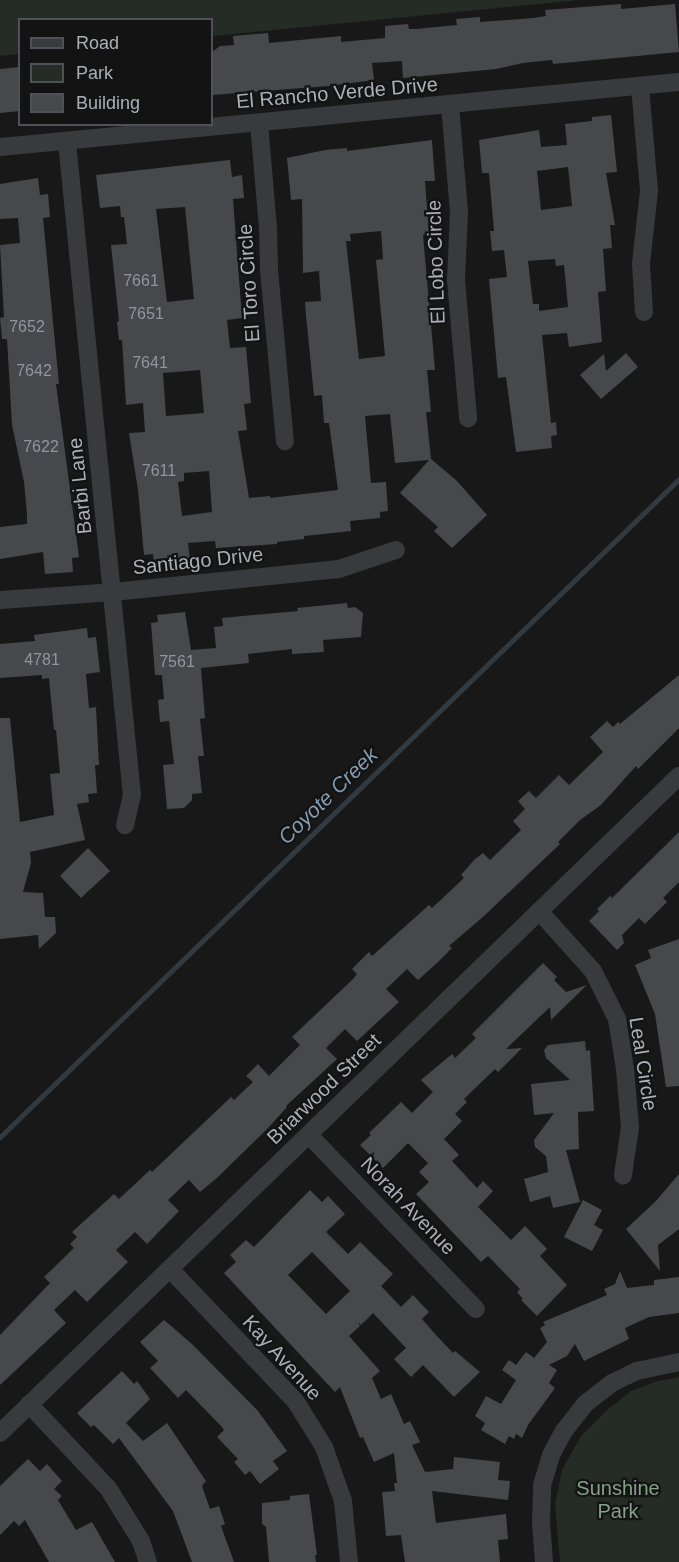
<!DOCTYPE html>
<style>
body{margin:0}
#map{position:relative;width:679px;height:1562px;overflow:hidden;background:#181819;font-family:Helvetica,sans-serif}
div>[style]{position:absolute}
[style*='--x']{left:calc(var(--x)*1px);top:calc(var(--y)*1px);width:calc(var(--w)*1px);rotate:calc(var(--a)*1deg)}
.green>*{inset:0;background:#242c25}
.stream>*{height:5px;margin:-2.5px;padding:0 2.5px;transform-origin:2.5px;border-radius:2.5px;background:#323a41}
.building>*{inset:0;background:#47484c}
.street>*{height:18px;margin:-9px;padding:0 9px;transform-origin:9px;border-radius:9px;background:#393a3e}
span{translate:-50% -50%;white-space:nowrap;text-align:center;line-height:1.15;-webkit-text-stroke:4.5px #131314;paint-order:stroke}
.number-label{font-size:16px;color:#92959d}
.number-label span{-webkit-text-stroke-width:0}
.street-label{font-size:20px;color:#abafb8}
.park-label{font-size:20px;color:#84a186}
.water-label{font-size:21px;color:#869caf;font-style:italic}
.legend{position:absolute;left:18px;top:18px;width:195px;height:108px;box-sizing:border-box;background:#131314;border:2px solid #505156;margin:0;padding:8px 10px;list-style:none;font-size:18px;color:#abafb8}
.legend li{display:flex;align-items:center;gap:12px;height:30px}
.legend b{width:30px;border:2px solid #505156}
</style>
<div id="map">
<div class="green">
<div style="clip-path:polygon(0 0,580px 0,212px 36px,212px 20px,20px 20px,19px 54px,0 56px)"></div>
<div style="clip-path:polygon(679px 1377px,679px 1562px,560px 1562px,555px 1504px,562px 1470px,581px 1436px,607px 1410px,631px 1391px,658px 1381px)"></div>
</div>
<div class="stream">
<div style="--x:0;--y:1137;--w:946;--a:-44.1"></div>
</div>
<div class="building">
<div style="clip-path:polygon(621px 4px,621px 9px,675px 4px,679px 52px,553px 64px,552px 60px,523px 63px,496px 69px,403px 78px,402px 61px,372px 63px,374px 80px,328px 86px,212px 95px,212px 52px,220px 46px,234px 45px,233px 36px,268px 33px,269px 43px,341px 36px,341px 42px,385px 38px,385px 26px,408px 24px,409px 29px,416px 29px,457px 25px,456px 19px,480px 17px,480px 22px,534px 18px,546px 16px,545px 10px)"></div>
<div style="clip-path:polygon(20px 67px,20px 111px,0 113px,0 69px)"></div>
<div style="clip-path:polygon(evenodd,611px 115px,617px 172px,606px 173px,615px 225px,610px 225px,612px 248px,603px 249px,606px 291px,598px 292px,602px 342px,569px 347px,567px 333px,542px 335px,551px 423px,556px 422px,557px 435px,551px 436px,552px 448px,516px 452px,506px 377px,498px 378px,489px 279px,507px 277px,504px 250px,492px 251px,490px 231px,494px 231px,489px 173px,482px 173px,479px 140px,539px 130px,541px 147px,567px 145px,565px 124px,592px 121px,592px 117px,611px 115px,568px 167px,572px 206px,541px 210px,537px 171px,568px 167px,611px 115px,555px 259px,556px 266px,564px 265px,568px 307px,539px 311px,539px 304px,533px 304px,528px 261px,555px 259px)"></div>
<div style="clip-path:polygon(evenodd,432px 140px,435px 181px,425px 181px,429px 234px,423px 235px,435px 370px,427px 370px,431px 412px,426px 412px,431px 459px,457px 481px,487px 515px,452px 548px,434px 531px,438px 527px,400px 493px,429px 460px,395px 463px,390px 414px,365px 416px,371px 483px,386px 482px,388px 511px,380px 512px,380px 518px,350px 521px,351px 531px,304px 536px,304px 539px,277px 542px,277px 544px,216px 548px,215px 541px,188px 543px,190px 560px,154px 563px,153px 554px,144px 555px,138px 490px,129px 433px,145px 432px,143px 403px,126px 405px,122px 340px,119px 340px,117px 322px,119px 321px,111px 245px,127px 244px,124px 217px,121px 217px,120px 206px,100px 208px,96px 175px,230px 160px,232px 177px,242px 175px,244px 198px,233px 199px,242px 318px,227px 320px,230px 348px,246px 347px,251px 403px,244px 404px,247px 430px,238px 431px,249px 498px,270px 496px,270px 498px,338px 490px,329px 423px,324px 423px,322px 395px,314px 396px,306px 315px,305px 302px,321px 301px,319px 271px,303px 273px,302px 199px,291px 200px,287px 158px,325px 150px,347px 148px,347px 151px,432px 140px,185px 207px,194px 299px,167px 302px,156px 209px,185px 207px,432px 140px,381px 231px,383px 259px,376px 260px,385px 356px,359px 359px,346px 241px,351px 241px,350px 234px,381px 231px,432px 140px,200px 370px,204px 413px,166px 416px,163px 373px,200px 370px,432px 140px,209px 471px,212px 512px,182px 516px,178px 482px,184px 481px,184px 473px,209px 471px)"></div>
<div style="clip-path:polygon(38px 178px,40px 195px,48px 194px,50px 217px,43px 218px,59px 384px,56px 384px,79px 557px,72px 558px,73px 572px,45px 574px,43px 552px,0 559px,0 527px,27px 524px,27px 514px,24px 482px,12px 425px,7px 339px,2px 339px,0 318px,4px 317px,0 245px,20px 243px,18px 218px,0 219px,0 184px)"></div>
<div style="clip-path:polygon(626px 353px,638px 367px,601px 399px,580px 375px,604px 354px,606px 371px)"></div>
<div style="clip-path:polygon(347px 603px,348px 608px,355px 607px,363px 613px,361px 637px,323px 640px,324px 652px,292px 654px,292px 649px,248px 654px,249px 663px,201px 668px,205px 718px,200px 719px,204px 756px,198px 756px,202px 793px,192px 794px,192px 800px,184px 808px,167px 809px,163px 765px,174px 764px,169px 721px,160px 722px,158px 700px,164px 699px,162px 675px,155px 675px,151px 623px,158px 622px,157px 615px,185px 612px,191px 650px,216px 648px,214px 627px,223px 626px,222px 618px,298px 611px,297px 608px)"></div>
<div style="clip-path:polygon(87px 628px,88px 638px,96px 637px,100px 672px,86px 674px,89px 708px,96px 707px,99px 765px,95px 765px,97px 793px,88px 794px,89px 802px,77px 804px,85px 840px,30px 852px,31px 863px,23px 892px,43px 893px,45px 917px,55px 917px,56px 933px,39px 949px,38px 935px,0 939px,0 718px,10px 718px,20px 822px,54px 815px,50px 774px,60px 773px,56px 730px,54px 730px,49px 678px,42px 679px,42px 675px,0 678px,0 644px,35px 641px,34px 635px)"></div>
<div style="clip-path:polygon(679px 675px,679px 728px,638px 769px,636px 766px,601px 805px,580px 820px,558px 842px,560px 844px,484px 916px,449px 946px,452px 948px,438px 962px,418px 980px,407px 969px,386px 989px,399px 1002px,357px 1041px,345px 1029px,326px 1048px,337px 1059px,286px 1106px,287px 1107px,268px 1128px,218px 1177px,200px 1192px,189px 1180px,168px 1200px,179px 1211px,147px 1244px,135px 1232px,116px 1250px,128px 1262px,87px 1302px,75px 1290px,54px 1310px,66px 1323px,0 1385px,0 1335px,50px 1283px,44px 1277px,74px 1248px,70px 1244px,77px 1237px,72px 1232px,114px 1194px,119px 1199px,150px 1170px,152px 1172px,231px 1097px,234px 1100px,253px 1082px,246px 1076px,258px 1064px,269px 1076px,300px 1045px,292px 1037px,352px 980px,357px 974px,352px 969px,369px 952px,372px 956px,429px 905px,432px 908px,464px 878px,461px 875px,475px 859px,483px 853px,490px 860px,521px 830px,513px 821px,525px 809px,518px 801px,529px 791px,536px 798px,559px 775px,569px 785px,603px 752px,590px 737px,607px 721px,613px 727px,618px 722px,620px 724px)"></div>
<div style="clip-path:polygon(679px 832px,679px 882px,663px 898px,667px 902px,645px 924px,639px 918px,622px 935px,624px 943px,617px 950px,589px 921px,599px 911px,597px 909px,610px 896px,612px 898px)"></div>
<div style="clip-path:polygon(88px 848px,110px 871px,81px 898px,60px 876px)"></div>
<div style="clip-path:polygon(679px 939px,679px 1086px,666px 1087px,655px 1014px,635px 965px,651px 958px,648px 950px)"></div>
<div style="clip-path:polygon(543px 963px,557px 977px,554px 980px,566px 992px,587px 985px,551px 1020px,550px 1007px,506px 1049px,522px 1048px,498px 1072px,495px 1069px,464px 1099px,467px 1102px,455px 1114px,462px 1121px,444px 1139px,459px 1155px,452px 1161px,477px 1188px,483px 1181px,493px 1191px,478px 1207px,511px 1240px,525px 1226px,547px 1249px,540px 1256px,567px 1285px,537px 1316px,521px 1300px,523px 1299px,517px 1292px,520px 1289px,488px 1256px,481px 1262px,416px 1194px,429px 1182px,419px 1172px,428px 1163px,408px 1143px,383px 1168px,360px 1145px,371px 1135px,369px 1133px,401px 1102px,412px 1113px,433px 1092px,421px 1080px,452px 1054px,455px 1058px,476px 1038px,472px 1034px)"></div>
<div style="clip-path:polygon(585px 1041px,586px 1051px,590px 1050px,594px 1111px,578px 1112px,579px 1149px,566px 1150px,580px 1202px,553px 1208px,550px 1196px,530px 1202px,524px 1179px,548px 1172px,546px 1156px,535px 1147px,534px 1140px,554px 1113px,534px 1115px,531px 1084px,570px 1080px,546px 1058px,544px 1050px,548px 1045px)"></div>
<div style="clip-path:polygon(679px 1174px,679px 1229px,658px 1245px,660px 1271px,626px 1229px,656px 1201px)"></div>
<div style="clip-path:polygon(evenodd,310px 1190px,322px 1202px,328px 1196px,345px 1214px,326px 1232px,348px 1254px,360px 1242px,393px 1274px,381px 1286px,401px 1307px,413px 1295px,429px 1312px,422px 1319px,435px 1334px,453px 1353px,455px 1351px,480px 1372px,454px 1397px,423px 1365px,411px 1377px,394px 1359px,406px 1348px,373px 1313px,361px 1325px,358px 1322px,360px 1326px,349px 1336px,380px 1371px,372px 1378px,381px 1399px,391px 1394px,404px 1424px,410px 1421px,420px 1442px,412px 1445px,425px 1472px,453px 1469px,454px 1457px,500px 1462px,498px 1480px,510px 1481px,508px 1500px,432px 1491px,436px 1523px,506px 1514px,508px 1539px,498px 1540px,500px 1562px,405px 1562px,401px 1535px,386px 1536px,383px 1502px,382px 1492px,395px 1491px,394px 1483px,397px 1483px,394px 1453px,374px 1462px,363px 1437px,360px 1438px,340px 1387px,335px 1392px,224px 1273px,236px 1262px,230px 1255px,246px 1240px,254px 1247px,310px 1190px,312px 1252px,350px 1291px,326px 1314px,288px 1275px,312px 1252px)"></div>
<div style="clip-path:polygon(583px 1200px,602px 1210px,594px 1225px,603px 1230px,592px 1251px,564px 1237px)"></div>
<div style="clip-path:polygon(620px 1271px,627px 1288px,654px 1285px,654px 1280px,679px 1277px,679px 1313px,649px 1317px,625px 1328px,629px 1339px,584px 1361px,575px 1344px,567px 1356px,549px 1365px,557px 1370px,549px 1383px,555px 1388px,528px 1425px,522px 1438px,516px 1434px,514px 1439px,509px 1436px,505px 1444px,481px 1430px,485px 1423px,475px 1416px,486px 1396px,501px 1404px,516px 1380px,502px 1370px,509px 1360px,516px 1365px,526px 1352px,534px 1358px,547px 1342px,540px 1328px,545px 1325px,543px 1322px,607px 1295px,604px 1289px,615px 1284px)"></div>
<div style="clip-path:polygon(164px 1320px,192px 1344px,258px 1411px,287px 1451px,273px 1461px,279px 1469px,260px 1484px,250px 1471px,245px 1475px,234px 1462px,238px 1459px,217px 1437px,224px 1430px,222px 1427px,186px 1390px,178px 1398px,150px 1368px,158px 1361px,140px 1342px)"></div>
<div style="clip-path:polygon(122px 1371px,134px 1384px,137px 1381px,150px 1399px,126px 1423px,143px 1441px,167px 1423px,206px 1481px,202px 1486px,210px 1509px,219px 1506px,225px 1524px,221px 1526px,234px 1562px,192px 1562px,173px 1511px,119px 1438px,113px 1444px,94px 1425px,91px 1427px,77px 1413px)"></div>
<div style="clip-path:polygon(28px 1459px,40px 1471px,47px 1464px,62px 1481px,54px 1489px,62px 1496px,58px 1500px,76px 1530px,92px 1522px,115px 1562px,49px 1562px,25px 1520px,19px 1526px,14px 1521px,0 1535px,0 1486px)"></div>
<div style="clip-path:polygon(309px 1494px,317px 1555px,315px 1555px,316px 1562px,269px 1562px,266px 1527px,262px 1524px,262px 1503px,290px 1500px,290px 1496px)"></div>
</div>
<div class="street">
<div style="--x:640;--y:86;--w:105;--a:85.1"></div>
<div style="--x:649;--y:191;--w:73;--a:96.3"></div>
<div style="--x:641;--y:264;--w:48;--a:86.4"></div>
<div style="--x:450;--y:105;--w:108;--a:85.2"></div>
<div style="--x:459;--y:213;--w:67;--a:92.6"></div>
<div style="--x:456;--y:280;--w:139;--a:85"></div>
<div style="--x:259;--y:123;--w:106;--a:85.1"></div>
<div style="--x:268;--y:229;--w:41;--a:88.6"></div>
<div style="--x:269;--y:270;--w:172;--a:84.7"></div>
<div style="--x:67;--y:142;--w:656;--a:84.32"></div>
<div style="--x:132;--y:795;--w:31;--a:103"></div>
<div style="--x:0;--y:147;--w:682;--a:-5.47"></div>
<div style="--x:0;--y:600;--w:113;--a:-4"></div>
<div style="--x:113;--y:592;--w:227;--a:-5.8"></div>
<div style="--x:339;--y:569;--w:60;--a:-18.4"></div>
<div style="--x:540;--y:912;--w:79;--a:48.1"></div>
<div style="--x:593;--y:971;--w:54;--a:63.4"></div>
<div style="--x:617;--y:1019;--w:51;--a:80.9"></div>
<div style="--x:625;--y:1069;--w:58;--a:85.1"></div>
<div style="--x:630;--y:1127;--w:49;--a:98.3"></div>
<div style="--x:309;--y:1135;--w:241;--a:46.2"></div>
<div style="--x:170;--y:1269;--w:183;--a:46.5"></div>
<div style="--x:296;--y:1402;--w:53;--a:58.1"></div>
<div style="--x:324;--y:1447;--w:57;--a:70.6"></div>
<div style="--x:343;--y:1501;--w:61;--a:84.4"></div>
<div style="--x:29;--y:1404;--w:115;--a:46.8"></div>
<div style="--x:108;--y:1488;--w:62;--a:58.1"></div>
<div style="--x:141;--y:1541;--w:22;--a:72"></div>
<div style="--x:0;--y:1433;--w:945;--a:-44.06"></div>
<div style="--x:544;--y:1562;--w:40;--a:-94.3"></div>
<div style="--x:541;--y:1522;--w:37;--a:-88"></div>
<div style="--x:542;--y:1485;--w:31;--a:-73"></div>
<div style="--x:551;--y:1455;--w:27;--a:-62"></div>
<div style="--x:564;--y:1431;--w:34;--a:-52"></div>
<div style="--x:585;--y:1404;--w:34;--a:-38"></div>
<div style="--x:612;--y:1383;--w:28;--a:-26"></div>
<div style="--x:637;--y:1371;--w:43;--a:-12.1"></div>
</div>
<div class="number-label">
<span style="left:141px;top:281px">7661</span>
<span style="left:146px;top:314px">7651</span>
<span style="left:27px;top:327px">7652</span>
<span style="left:150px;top:363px">7641</span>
<span style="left:34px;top:371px">7642</span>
<span style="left:41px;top:447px">7622</span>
<span style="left:159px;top:471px">7611</span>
<span style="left:42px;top:660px">4781</span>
<span style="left:177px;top:662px">7561</span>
</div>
<div class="street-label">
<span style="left:337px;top:93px;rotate:-5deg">El Rancho Verde Drive</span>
<span style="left:436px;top:262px;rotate:-92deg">El Lobo Circle</span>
<span style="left:249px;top:283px;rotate:-94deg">El Toro Circle</span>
<span style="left:80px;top:486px;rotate:-96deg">Barbi Lane</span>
<span style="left:198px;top:561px;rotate:-6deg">Santiago Drive</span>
<span style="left:643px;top:1064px;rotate:81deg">Leal Circle</span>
<span style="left:324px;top:1089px;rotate:-44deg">Briarwood Street</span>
<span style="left:408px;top:1206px;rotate:46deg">Norah Avenue</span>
<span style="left:282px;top:1358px;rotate:48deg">Kay Avenue</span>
</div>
<div class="park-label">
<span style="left:618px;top:1500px">Sunshine<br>Park</span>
</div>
<div class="water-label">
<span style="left:328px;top:796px;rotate:-44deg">Coyote Creek</span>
</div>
<ul class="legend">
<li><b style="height:8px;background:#393a3e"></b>Road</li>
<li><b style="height:16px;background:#242c25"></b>Park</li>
<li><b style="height:16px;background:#47484c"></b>Building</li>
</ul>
</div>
